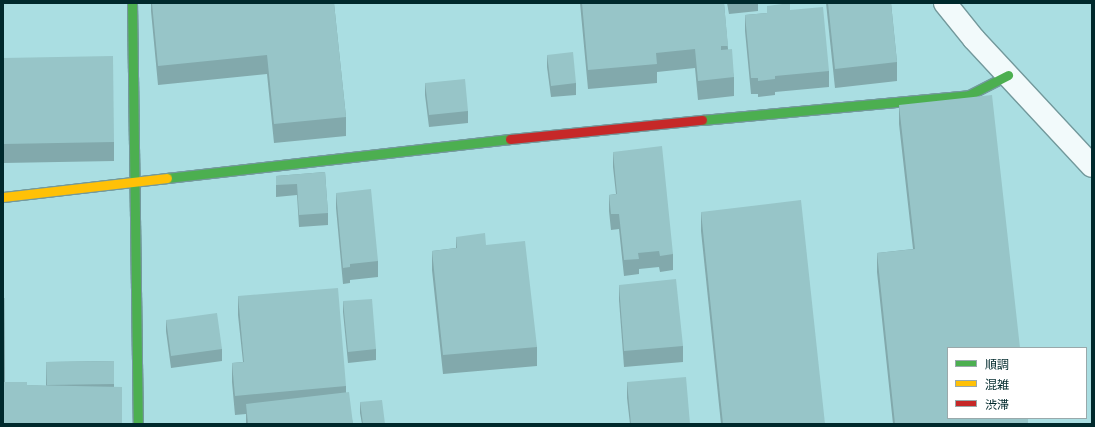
<!DOCTYPE html>
<meta charset="utf-8">
<style>
body{margin:0}
#map{position:relative;width:1095px;height:427px;overflow:hidden;background:#aadee2;font-family:Barlow,"Noto Sans JP",sans-serif}
div>[style]{position:absolute}
[style*='--x']{left:calc(var(--x)*1px);top:calc(var(--y)*1px);width:calc(var(--w)*1px);rotate:calc(var(--a)*1deg)}
.roads{filter:drop-shadow(1px 0 #73999c) drop-shadow(-1px 0 #73999c) drop-shadow(0 1px #73999c) drop-shadow(0 -1px #73999c)}
.street>*{height:22px;margin:-11px;padding:0 11px;transform-origin:11px;border-radius:11px;background:#f2fafb}
.fast>*{height:9px;margin:-4.5px;padding:0 4.5px;transform-origin:4.5px;border-radius:4.5px;background:#4caf50}
.slow>*{height:9px;margin:-4.5px;padding:0 4.5px;transform-origin:4.5px;border-radius:4.5px;background:#ffc107}
.jam>*{height:9px;margin:-4.5px;padding:0 4.5px;transform-origin:4.5px;border-radius:4.5px;background:#c62828}
.wall>*{inset:0;background:#82a9ac}
.building>*{inset:0;background:#97c5c8}
span{translate:-50% -50%;white-space:nowrap;text-align:center;line-height:1.15;-webkit-text-stroke:3.5px #fff;paint-order:stroke}
.frame{position:absolute;inset:0;border:4px solid #00292c;pointer-events:none}
.legend{position:absolute;left:947px;top:347px;width:140px;height:72px;box-sizing:border-box;background:#fff;border:1px solid #99a9ab;margin:0;padding:5px 7px;list-style:none;font-size:12px;color:#00292c}
.legend li{display:flex;align-items:center;gap:8px;height:20px}
.legend b{width:20px;border:1px solid #99a9ab}
</style>
<div id="map">
<div class="roads">
<div class="street">
<div style="--x:945;--y:3;--w:46;--a:51.1"></div>
<div style="--x:974;--y:39;--w:173;--a:47.1"></div>
</div>
<div class="fast">
<div style="--x:132;--y:3;--w:421;--a:89.2"></div>
<div style="--x:702;--y:120;--w:268;--a:-5.3"></div>
<div style="--x:969;--y:95;--w:44;--a:-27.1"></div>
<div style="--x:167;--y:178;--w:345;--a:-6.5"></div>
</div>
<div class="slow">
<div style="--x:3;--y:197;--w:165;--a:-6.6"></div>
</div>
<div class="jam">
<div style="--x:510;--y:139;--w:193;--a:-5.7"></div>
</div>
</div>
<div class="wall">
<div style="clip-path:polygon(151px 3px,334px 3px,346px 117px,346px 136px,274px 143px,267px 74px,158px 85px,151px 11px)"></div>
<div style="clip-path:polygon(580px 3px,724px 3px,728px 49px,734px 77px,734px 96px,698px 100px,695px 68px,657px 72px,657px 83px,588px 89px)"></div>
<div style="clip-path:polygon(727px 3px,758px 3px,758px 11px,729px 14px)"></div>
<div style="clip-path:polygon(826px 3px,891px 3px,897px 62px,897px 81px,835px 88px)"></div>
<div style="clip-path:polygon(767px 6px,790px 10px,829px 71px,829px 87px,775px 92px,775px 95px,758px 97px,758px 94px,751px 94px,745px 31px,745px 15px,767px 13px)"></div>
<div style="clip-path:polygon(547px 55px,576px 83px,576px 95px,551px 97px,547px 67px)"></div>
<div style="clip-path:polygon(3px 58px,114px 142px,114px 161px,3px 163px)"></div>
<div style="clip-path:polygon(425px 83px,468px 111px,468px 123px,429px 127px,425px 95px)"></div>
<div style="clip-path:polygon(899px 105px,1028px 424px,893px 424px,877px 272px,877px 253px,913px 249px,899px 124px)"></div>
<div style="clip-path:polygon(613px 152px,673px 254px,673px 270px,660px 272px,659px 267px,639px 269px,639px 274px,624px 276px,619px 229px,611px 230px,609px 211px,609px 195px,616px 194px,613px 167px)"></div>
<div style="clip-path:polygon(325px 172px,328px 213px,328px 225px,299px 227px,297px 195px,276px 197px,276px 176px)"></div>
<div style="clip-path:polygon(336px 193px,378px 261px,378px 277px,350px 280px,350px 283px,343px 284px,336px 208px)"></div>
<div style="clip-path:polygon(701px 212px,825px 424px,721px 424px,701px 231px)"></div>
<div style="clip-path:polygon(456px 237px,486px 245px,537px 347px,537px 366px,443px 374px,432px 270px,432px 251px,456px 248px)"></div>
<div style="clip-path:polygon(619px 285px,683px 346px,683px 362px,624px 367px,619px 300px)"></div>
<div style="clip-path:polygon(238px 296px,346px 386px,346px 392px,353px 424px,246px 424px,246px 414px,235px 415px,232px 382px,232px 363px,243px 362px,238px 315px)"></div>
<div style="clip-path:polygon(3px 298px,5px 298px,5px 382px,27px 385px,46px 386px,46px 362px,114px 361px,114px 387px,3px 424px)"></div>
<div style="clip-path:polygon(343px 301px,376px 349px,376px 360px,348px 363px,343px 312px)"></div>
<div style="clip-path:polygon(166px 320px,222px 349px,222px 361px,171px 368px,166px 331px)"></div>
<div style="clip-path:polygon(627px 382px,690px 424px,630px 424px,627px 398px)"></div>
<div style="clip-path:polygon(360px 402px,385px 424px,362px 424px,360px 413px)"></div>
</div>
<div class="building">
<div style="clip-path:polygon(152px 3px,334px 3px,346px 117px,274px 124px,267px 55px,158px 66px)"></div>
<div style="clip-path:polygon(582px 3px,724px 3px,728px 46px,721px 46px,721px 50px,732px 49px,734px 77px,698px 81px,695px 49px,656px 53px,657px 64px,588px 70px)"></div>
<div style="clip-path:polygon(790px 3px,790px 10px,823px 7px,829px 71px,775px 76px,775px 79px,758px 81px,758px 78px,751px 78px,745px 15px,767px 13px,767px 6px)"></div>
<div style="clip-path:polygon(828px 3px,891px 3px,897px 62px,835px 69px)"></div>
<div style="clip-path:polygon(573px 52px,576px 83px,551px 86px,547px 55px)"></div>
<div style="clip-path:polygon(113px 56px,114px 142px,3px 144px,3px 58px)"></div>
<div style="clip-path:polygon(465px 79px,468px 111px,429px 115px,425px 83px)"></div>
<div style="clip-path:polygon(992px 95px,1020px 348px,948px 348px,948px 418px,1028px 418px,1028px 424px,895px 424px,877px 253px,915px 249px,899px 105px)"></div>
<div style="clip-path:polygon(662px 146px,673px 254px,660px 256px,659px 251px,638px 253px,639px 259px,624px 260px,619px 214px,611px 214px,609px 195px,617px 194px,613px 152px)"></div>
<div style="clip-path:polygon(325px 172px,328px 213px,299px 215px,297px 184px,276px 185px,276px 176px)"></div>
<div style="clip-path:polygon(371px 189px,378px 261px,350px 264px,350px 267px,343px 268px,336px 193px)"></div>
<div style="clip-path:polygon(801px 200px,825px 424px,723px 424px,701px 212px)"></div>
<div style="clip-path:polygon(485px 233px,486px 245px,525px 241px,537px 347px,443px 355px,432px 251px,457px 248px,456px 237px)"></div>
<div style="clip-path:polygon(676px 279px,683px 346px,624px 351px,619px 285px)"></div>
<div style="clip-path:polygon(338px 288px,346px 386px,235px 396px,232px 363px,244px 362px,238px 296px)"></div>
<div style="clip-path:polygon(3px 298px,5px 298px,4px 370px,3px 370px)"></div>
<div style="clip-path:polygon(372px 299px,376px 349px,348px 352px,343px 301px)"></div>
<div style="clip-path:polygon(217px 313px,222px 349px,171px 356px,166px 320px)"></div>
<div style="clip-path:polygon(114px 361px,114px 384px,47px 385px,46px 362px)"></div>
<div style="clip-path:polygon(686px 377px,690px 424px,631px 424px,627px 382px)"></div>
<div style="clip-path:polygon(3px 382px,27px 382px,27px 385px,122px 387px,122px 424px,3px 424px)"></div>
<div style="clip-path:polygon(349px 392px,353px 424px,248px 424px,246px 404px)"></div>
<div style="clip-path:polygon(382px 400px,385px 424px,363px 424px,360px 402px)"></div>
</div>
<div class="frame"></div>
<ul class="legend">
<li><b style="height:5px;background:#4caf50"></b>順調</li>
<li><b style="height:5px;background:#ffc107"></b>混雑</li>
<li><b style="height:5px;background:#c62828"></b>渋滞</li>
</ul>
</div>
